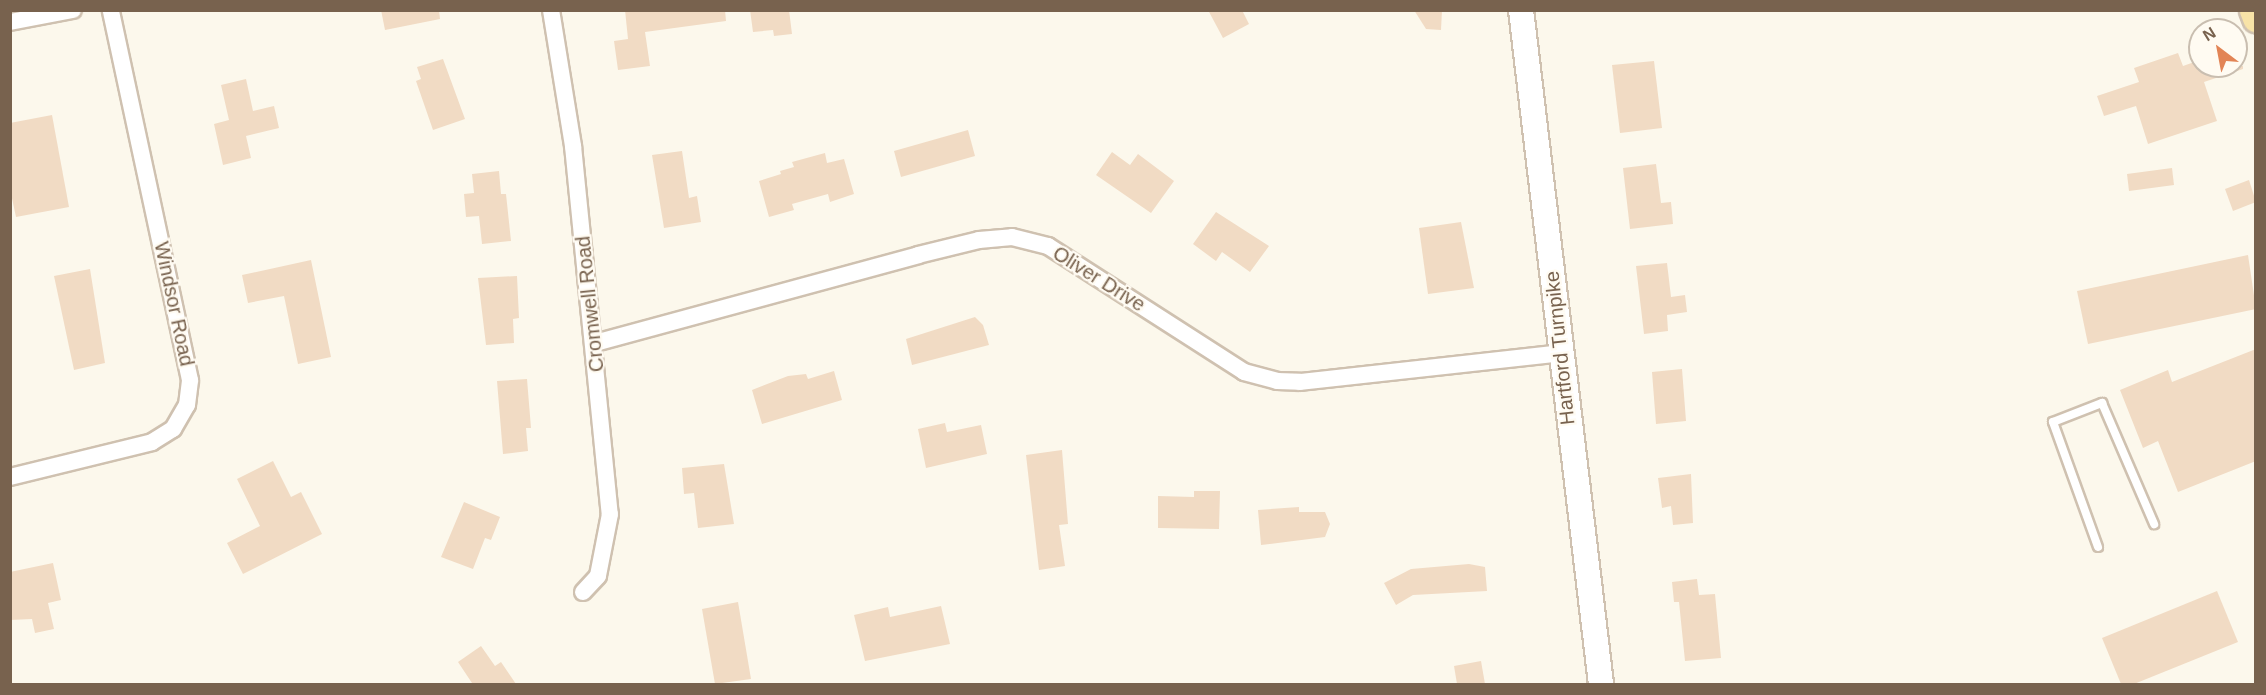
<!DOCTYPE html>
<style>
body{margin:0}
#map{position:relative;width:2266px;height:695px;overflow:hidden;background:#fcf8ec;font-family:Arial,sans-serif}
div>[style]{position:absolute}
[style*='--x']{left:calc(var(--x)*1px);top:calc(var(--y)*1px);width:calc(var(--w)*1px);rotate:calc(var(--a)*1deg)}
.building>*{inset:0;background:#f1dbc4}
.roads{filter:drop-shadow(2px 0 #cfc1b0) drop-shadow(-2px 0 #cfc1b0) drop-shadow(0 2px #cfc1b0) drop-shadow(0 -2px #cfc1b0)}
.lane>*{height:8px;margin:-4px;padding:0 4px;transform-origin:4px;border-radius:4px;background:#fff}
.street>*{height:16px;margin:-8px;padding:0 8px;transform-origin:8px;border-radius:8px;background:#fff}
.secondary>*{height:24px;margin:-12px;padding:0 12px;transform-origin:12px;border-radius:12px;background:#fff}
.primary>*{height:27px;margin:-13.5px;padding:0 13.5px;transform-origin:13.5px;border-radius:13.5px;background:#f8e3a7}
span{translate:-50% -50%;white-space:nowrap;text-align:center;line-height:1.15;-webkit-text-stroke:4.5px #fffbf2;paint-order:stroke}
.street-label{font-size:20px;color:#78624e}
.frame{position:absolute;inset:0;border:12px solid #78624e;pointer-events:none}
.north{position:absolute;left:2188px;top:18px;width:60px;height:60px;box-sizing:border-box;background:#fffbf2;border:2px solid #c9beb0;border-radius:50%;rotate:328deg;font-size:16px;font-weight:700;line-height:24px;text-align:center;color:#78624e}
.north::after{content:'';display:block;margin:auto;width:21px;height:27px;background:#e28455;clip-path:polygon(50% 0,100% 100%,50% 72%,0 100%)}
</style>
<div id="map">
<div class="building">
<div style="clip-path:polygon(381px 10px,439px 10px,440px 19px,385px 30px)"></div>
<div style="clip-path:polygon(625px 10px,725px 10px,726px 21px,645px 32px,650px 66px,618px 70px,614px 41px,628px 39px)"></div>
<div style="clip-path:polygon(750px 10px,789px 10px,792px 34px,774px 36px,773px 30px,753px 32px)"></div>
<div style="clip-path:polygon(1208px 10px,1242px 10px,1249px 24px,1223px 38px)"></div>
<div style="clip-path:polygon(1414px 10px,1442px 10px,1441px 30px,1426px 29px)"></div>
<div style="clip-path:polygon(2178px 53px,2183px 66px,2200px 60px,2200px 66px,2243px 66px,2243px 69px,2204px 82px,2217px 121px,2148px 144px,2136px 106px,2104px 116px,2097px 96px,2139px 82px,2134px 68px)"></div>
<div style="clip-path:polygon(443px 59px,465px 119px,433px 130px,416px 81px,421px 79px,417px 67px)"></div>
<div style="clip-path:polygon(1654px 61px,1662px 128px,1620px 133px,1612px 65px)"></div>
<div style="clip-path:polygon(246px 79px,253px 111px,274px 106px,279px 128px,246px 136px,251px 158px,223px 165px,214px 124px,229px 120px,221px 85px)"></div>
<div style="clip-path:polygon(52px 115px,69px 207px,16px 217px,10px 189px,10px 123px)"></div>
<div style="clip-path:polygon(968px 130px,975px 156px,901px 177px,894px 151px)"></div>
<div style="clip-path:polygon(682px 151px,689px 198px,697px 196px,701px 222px,664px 228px,652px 155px)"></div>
<div style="clip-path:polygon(1112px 152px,1130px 165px,1138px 154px,1174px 181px,1151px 213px,1096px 175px)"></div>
<div style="clip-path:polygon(825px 153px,827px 163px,844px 159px,854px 194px,830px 202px,828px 194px,792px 204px,794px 210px,769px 217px,759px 181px,781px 174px,780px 171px,794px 167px,792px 162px)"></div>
<div style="clip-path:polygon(1656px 164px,1661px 203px,1671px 202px,1673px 224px,1630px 229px,1623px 168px)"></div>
<div style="clip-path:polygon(2172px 168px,2174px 185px,2129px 191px,2127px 174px)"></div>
<div style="clip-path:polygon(499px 171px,501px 194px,506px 194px,511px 241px,482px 244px,479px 216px,466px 217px,464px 194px,474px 193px,472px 174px)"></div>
<div style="clip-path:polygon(2249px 180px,2256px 202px,2233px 211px,2225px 189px)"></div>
<div style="clip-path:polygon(1216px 212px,1269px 246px,1250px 272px,1222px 252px,1216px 261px,1193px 244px)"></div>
<div style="clip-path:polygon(1461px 222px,1474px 288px,1428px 294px,1419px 228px)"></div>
<div style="clip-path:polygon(2248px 255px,2256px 309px,2088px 344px,2077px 291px)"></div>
<div style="clip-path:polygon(311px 260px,331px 357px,298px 364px,284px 296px,248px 303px,242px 275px)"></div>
<div style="clip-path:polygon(1667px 263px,1671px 297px,1685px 295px,1687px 312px,1667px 315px,1668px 331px,1644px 334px,1636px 266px)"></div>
<div style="clip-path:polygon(90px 269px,105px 363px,74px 370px,54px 276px)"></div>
<div style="clip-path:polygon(517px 276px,519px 318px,513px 319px,514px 343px,486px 345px,478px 278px)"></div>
<div style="clip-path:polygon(975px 317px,983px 325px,989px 345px,912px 365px,906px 339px)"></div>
<div style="clip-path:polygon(2256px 349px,2256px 461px,2178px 492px,2158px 441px,2143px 448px,2120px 390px,2168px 370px,2172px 382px)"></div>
<div style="clip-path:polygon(1682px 369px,1686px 421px,1656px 424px,1652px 372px)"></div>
<div style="clip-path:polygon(834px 371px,842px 400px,762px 424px,752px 390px,788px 376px,806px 374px,808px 379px)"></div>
<div style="clip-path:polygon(527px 379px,531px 428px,526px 428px,528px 451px,503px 454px,497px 381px)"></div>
<div style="clip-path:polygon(945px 423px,947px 432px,981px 425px,987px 454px,926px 468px,918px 429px)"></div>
<div style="clip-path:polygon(1062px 450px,1068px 524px,1059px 525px,1065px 566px,1039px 570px,1026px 455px)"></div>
<div style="clip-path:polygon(273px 461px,291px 497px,301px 492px,322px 534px,243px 574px,227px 543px,260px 526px,237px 479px)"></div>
<div style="clip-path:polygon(724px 464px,734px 524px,698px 528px,694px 493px,684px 494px,682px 468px)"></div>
<div style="clip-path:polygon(1691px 474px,1693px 523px,1673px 525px,1671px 506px,1662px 508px,1658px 478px)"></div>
<div style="clip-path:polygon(1194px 491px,1220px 491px,1219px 529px,1158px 528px,1158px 496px,1194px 497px)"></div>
<div style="clip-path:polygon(464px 502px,500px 517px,491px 540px,485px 538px,473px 569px,441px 557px)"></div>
<div style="clip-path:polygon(1299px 507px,1299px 512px,1325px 512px,1330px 524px,1325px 537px,1261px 545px,1258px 510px)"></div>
<div style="clip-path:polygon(53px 563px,61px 600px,48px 603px,54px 629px,35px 633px,32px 619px,10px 620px,10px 572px)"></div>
<div style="clip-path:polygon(1469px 564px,1485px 567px,1487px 591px,1413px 595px,1396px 605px,1384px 583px,1411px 569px)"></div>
<div style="clip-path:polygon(1697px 579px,1699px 595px,1715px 594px,1721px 658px,1685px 661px,1679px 602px,1674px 602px,1672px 582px)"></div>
<div style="clip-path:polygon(2217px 591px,2238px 642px,2134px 684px,2121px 684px,2102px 638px)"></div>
<div style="clip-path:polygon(738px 602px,751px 679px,715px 684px,702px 609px)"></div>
<div style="clip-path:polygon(941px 606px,950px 644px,865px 661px,854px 615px,888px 607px,890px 617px)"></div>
<div style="clip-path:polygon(481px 646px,495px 666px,501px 662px,516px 684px,469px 684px,472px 683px,458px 662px)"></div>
<div style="clip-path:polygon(1481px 661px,1485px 684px,1457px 684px,1454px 666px)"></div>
</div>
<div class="roads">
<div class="lane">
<div style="--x:2098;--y:547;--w:133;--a:-109.8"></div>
<div style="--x:2053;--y:422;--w:53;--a:-21.2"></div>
<div style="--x:2102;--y:403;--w:132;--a:66.7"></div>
</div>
<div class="street">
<div style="--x:551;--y:10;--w:138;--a:80.8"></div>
<div style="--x:573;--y:146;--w:370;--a:84.3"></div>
<div style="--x:610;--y:514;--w:63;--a:101"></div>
<div style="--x:598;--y:576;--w:22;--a:133"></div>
<div style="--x:10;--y:22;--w:64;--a:-10.8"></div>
<div style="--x:595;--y:343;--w:335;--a:-15.2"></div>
<div style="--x:918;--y:255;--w:63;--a:-13.8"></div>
<div style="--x:979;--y:240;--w:33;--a:-5"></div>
<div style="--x:1012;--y:237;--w:37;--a:14"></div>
<div style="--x:1048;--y:246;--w:233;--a:32.7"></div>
<div style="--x:1244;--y:372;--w:34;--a:15"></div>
<div style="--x:1277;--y:381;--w:23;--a:2"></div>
<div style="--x:1300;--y:382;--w:263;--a:-6.3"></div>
<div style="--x:10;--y:477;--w:146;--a:-13.8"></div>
<div style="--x:152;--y:442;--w:25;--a:-32"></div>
<div style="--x:173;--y:429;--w:28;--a:-60"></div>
<div style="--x:187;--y:405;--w:25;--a:-83"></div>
<div style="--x:190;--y:380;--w:378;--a:-102.1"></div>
</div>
<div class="secondary">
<div style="--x:1521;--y:10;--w:679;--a:83.23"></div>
</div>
<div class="primary">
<div style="--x:2253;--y:10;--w:9;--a:69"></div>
</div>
</div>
<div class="street-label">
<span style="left:1099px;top:279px;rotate:32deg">Oliver Drive</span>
<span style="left:174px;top:304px;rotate:78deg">Windsor Road</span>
<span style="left:590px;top:304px;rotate:-96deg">Cromwell Road</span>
<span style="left:1560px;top:348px;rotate:-96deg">Hartford Turnpike</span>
</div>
<div class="frame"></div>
<div class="north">N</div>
</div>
